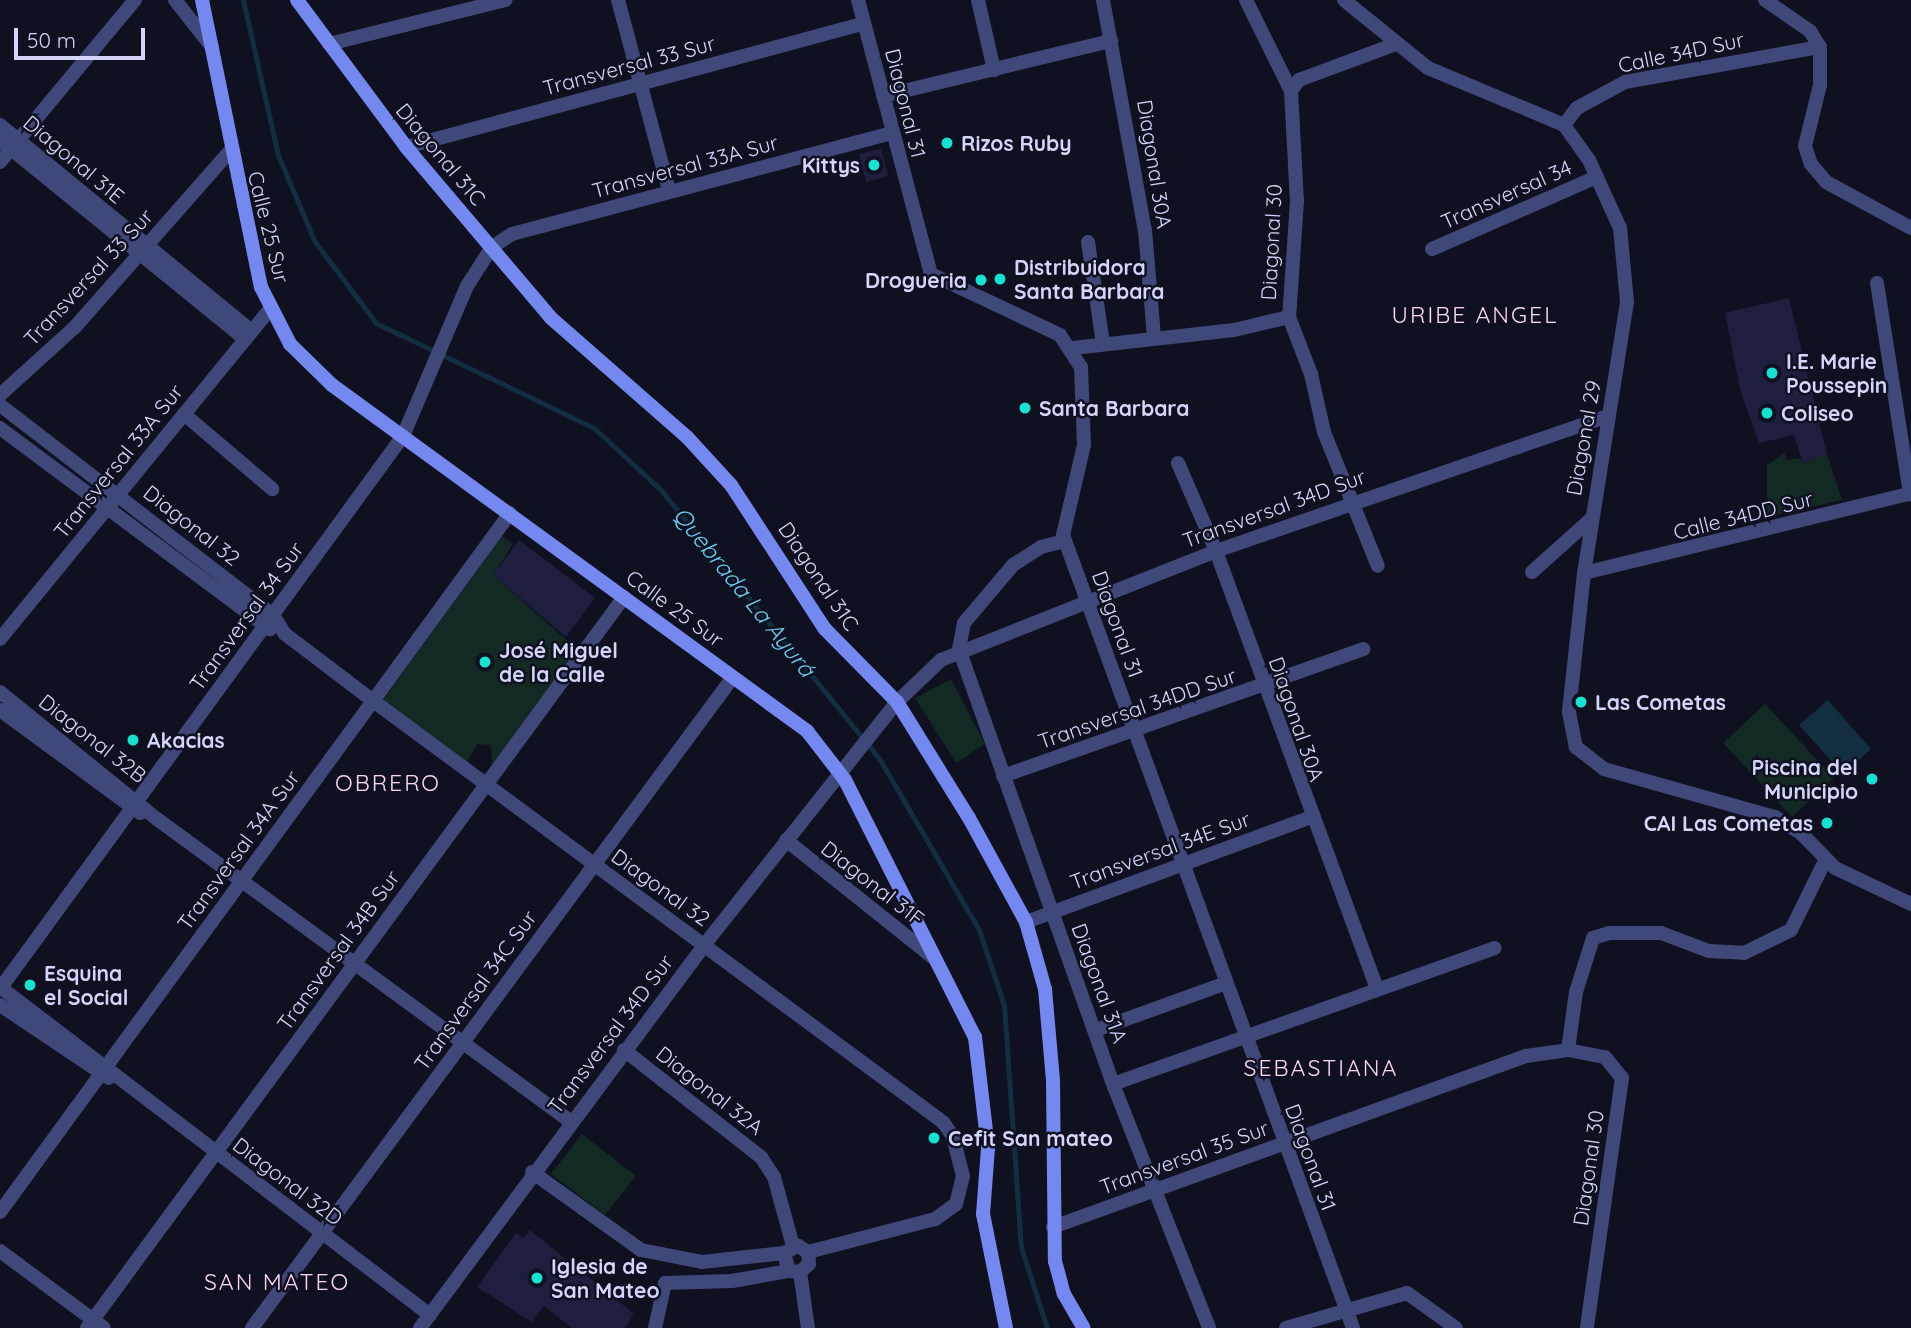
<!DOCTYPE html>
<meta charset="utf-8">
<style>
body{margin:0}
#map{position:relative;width:1911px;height:1328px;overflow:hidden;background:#0f1020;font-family:Quicksand,sans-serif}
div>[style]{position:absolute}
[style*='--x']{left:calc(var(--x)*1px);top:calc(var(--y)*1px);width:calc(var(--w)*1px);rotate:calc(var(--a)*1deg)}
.green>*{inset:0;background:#132924}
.water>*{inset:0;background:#132d41}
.stream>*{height:5px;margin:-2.5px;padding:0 2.5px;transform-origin:2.5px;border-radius:2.5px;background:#132d41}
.building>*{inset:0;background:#1e1e3f}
.minor>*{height:14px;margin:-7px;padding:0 7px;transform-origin:7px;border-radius:7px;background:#40487a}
.secondary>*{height:14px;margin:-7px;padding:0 7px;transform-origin:7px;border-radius:7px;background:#7588ef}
.dots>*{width:19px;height:19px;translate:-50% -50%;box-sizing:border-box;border:4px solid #0f1020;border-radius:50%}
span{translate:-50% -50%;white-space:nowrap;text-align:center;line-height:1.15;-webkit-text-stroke:5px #0f1020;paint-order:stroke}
.street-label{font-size:21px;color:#d3d6fa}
.poi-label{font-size:21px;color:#d3d6fa;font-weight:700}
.left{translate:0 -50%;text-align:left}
.right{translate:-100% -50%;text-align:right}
.neighbourhood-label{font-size:23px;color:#fad5f4;letter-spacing:2px}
.water-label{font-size:23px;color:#6dcaef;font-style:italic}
.scale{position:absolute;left:14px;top:28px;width:131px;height:32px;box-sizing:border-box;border:4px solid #d3d6fa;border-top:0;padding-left:9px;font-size:21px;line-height:24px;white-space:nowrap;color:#d3d6fa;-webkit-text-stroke:5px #0f1020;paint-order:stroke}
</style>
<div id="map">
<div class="green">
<div style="clip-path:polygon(1785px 453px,1786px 460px,1801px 458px,1803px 463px,1827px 454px,1842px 500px,1767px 517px,1767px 465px)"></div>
<div style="clip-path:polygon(502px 536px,513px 544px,493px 575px,579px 651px,492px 765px,491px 745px,477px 744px,466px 764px,383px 700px)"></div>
<div style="clip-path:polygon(951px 679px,985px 744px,956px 763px,915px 698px)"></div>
<div style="clip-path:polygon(1765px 704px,1834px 778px,1792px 817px,1723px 743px)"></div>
<div style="clip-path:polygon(582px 1134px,636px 1176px,605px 1215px,551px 1174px)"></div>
</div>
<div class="water">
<div style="clip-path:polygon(1828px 700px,1871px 749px,1843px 774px,1799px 725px)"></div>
</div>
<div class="stream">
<div style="--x:243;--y:0;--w:159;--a:77.3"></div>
<div style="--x:278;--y:155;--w:95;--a:67"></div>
<div style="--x:315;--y:242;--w:101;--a:53"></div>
<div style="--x:376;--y:323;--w:242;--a:25.7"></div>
<div style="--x:594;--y:428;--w:91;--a:42.8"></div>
<div style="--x:661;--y:490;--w:345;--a:50.9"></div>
<div style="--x:879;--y:758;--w:199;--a:59.8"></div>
<div style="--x:979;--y:930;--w:79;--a:71.6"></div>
<div style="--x:1004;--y:1005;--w:243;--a:86"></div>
<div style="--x:1021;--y:1247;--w:85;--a:72.2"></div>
</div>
<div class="building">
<div style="clip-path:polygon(881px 149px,888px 176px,866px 182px,859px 154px)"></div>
<div style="clip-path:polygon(1789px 298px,1827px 454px,1803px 463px,1794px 435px,1759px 443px,1740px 389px,1725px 313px)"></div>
<div style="clip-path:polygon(519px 540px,595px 598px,566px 637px,493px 575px)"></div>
<div style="clip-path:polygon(530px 1230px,634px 1314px,625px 1328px,572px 1328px,544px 1306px,532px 1322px,477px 1287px,516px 1233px,523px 1238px)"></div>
</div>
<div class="minor">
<div style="--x:175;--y:0;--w:60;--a:51.8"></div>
<div style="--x:618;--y:0;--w:198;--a:75"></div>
<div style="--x:858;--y:0;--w:284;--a:75.1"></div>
<div style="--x:931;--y:274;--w:143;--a:25.3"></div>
<div style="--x:1060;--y:335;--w:38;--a:57"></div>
<div style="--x:1081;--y:367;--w:78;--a:87.8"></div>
<div style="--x:1084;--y:445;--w:92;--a:103.1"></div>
<div style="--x:1063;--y:535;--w:844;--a:69.91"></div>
<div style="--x:978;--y:0;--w:72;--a:77.1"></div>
<div style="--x:1103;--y:0;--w:234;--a:79.7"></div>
<div style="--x:1145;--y:230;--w:107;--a:85.2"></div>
<div style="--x:1246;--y:0;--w:102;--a:63.7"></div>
<div style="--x:1291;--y:91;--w:110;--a:86.9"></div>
<div style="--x:1297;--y:201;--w:116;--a:93.9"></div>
<div style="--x:1289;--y:317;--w:61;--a:68.9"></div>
<div style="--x:1311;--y:374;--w:59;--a:77.4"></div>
<div style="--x:1324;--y:432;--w:144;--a:68.1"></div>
<div style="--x:1344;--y:0;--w:108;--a:39"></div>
<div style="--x:1428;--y:68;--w:147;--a:22.7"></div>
<div style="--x:1564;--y:125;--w:43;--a:54.5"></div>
<div style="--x:1589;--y:160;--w:75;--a:65.5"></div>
<div style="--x:1620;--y:228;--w:74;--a:84.6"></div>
<div style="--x:1627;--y:302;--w:274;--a:99"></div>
<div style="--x:1584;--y:573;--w:140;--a:96.2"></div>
<div style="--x:1569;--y:712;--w:36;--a:79"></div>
<div style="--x:1576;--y:747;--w:36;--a:38"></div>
<div style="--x:1604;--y:769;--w:178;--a:15.7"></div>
<div style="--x:1775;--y:817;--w:31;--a:32"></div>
<div style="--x:1801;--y:833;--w:49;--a:45.8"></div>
<div style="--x:1835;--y:868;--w:84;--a:25.3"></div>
<div style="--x:1765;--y:0;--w:55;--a:34.6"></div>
<div style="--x:1810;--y:31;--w:19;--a:58"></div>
<div style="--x:1820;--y:47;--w:38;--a:90"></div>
<div style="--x:1820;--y:85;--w:63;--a:103.8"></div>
<div style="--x:1805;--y:146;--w:19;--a:72"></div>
<div style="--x:1811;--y:164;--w:23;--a:50"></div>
<div style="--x:1826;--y:182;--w:97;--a:28.4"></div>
<div style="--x:329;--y:44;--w:182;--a:-14"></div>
<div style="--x:1291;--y:91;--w:14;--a:-54"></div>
<div style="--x:1299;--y:80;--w:100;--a:-20.4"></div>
<div style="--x:883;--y:96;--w:235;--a:-13.6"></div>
<div style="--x:0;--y:125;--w:325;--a:39.3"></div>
<div style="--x:1564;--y:125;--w:21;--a:-53"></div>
<div style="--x:1577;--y:108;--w:55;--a:-28.4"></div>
<div style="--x:1625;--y:82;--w:198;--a:-10.2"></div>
<div style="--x:0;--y:140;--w:316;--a:39.1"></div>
<div style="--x:406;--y:147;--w:474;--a:-15.1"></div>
<div style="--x:0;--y:162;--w:211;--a:-50.2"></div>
<div style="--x:1088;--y:242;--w:103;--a:81.6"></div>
<div style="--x:1432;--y:249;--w:180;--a:-23.6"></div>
<div style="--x:1877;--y:283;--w:214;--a:81.1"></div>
<div style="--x:1073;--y:348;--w:162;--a:-6.4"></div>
<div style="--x:1234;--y:330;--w:57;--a:-13.3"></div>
<div style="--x:0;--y:395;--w:101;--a:-42.2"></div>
<div style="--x:75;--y:327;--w:235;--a:-48.6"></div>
<div style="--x:0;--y:405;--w:344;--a:37.6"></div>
<div style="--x:273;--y:615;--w:22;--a:58"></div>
<div style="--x:285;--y:634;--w:109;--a:37.2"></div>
<div style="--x:372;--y:700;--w:710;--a:36.47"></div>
<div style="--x:943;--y:1122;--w:18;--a:56"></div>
<div style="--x:953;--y:1137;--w:40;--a:75.6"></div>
<div style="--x:963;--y:1176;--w:29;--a:104"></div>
<div style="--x:956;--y:1204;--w:26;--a:144"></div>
<div style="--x:935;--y:1219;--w:131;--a:165.4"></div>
<div style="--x:184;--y:414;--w:116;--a:40.4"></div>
<div style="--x:0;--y:428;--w:337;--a:36.7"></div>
<div style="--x:1178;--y:463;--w:96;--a:66.6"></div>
<div style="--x:1216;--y:551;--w:467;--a:69.8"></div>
<div style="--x:1065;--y:541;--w:25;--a:166"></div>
<div style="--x:1041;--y:547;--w:33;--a:147"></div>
<div style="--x:1013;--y:565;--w:76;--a:130.2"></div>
<div style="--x:964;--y:623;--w:26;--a:101"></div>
<div style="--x:959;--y:649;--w:461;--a:70.5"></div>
<div style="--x:1113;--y:1084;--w:262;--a:68.5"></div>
<div style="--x:1532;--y:572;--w:79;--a:-41.9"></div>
<div style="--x:1584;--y:573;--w:337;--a:-13.7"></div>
<div style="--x:0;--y:639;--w:425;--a:-50.7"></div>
<div style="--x:0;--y:692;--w:202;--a:39"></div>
<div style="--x:157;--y:819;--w:512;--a:36.18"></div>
<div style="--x:0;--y:710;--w:174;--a:36.3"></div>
<div style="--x:1003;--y:776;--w:382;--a:-19.4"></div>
<div style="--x:786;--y:840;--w:189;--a:38.6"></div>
<div style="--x:1026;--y:922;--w:302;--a:-20.2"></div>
<div style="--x:0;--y:987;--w:541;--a:37.34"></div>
<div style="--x:0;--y:989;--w:684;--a:-53.92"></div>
<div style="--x:403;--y:436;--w:163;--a:-66.9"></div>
<div style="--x:467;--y:286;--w:46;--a:-57.3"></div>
<div style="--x:492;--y:247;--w:24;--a:-33"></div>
<div style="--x:512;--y:234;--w:393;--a:-14.9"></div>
<div style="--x:0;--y:1005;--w:131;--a:33.8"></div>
<div style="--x:1096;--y:1030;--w:136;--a:-19.8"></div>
<div style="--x:624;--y:1050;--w:174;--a:38"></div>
<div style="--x:761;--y:1157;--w:24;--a:57"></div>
<div style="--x:774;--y:1177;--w:72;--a:74.6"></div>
<div style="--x:1568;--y:1050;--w:59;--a:-82.1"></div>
<div style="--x:1576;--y:992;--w:57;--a:-72.5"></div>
<div style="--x:1593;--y:938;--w:17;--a:-17"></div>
<div style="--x:1609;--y:933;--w:52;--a:0"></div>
<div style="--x:1661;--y:933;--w:51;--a:20.6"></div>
<div style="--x:1709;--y:951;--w:35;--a:3"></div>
<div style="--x:1744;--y:953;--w:52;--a:-26.1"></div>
<div style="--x:1791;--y:930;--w:79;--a:-63.8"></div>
<div style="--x:1113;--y:1084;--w:405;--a:-19.6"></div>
<div style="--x:532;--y:1172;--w:134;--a:35.6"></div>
<div style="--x:641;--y:1250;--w:62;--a:11.1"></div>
<div style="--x:702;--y:1262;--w:82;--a:-6.3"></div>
<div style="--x:784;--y:1253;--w:16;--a:-27"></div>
<div style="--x:798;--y:1246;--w:12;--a:31"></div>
<div style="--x:808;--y:1252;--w:12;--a:85"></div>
<div style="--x:809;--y:1264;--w:12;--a:138"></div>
<div style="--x:800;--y:1272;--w:11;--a:-175"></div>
<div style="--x:789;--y:1271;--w:19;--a:-106"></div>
<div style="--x:0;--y:1212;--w:865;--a:-53.88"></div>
<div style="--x:1053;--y:1227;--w:503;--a:-19.88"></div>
<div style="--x:1526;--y:1056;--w:42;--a:-8.1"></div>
<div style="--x:1568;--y:1050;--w:38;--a:11"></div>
<div style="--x:1605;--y:1057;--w:27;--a:51"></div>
<div style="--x:1622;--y:1078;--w:252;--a:98"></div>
<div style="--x:0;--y:1251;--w:129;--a:36.5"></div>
<div style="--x:800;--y:1272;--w:57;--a:81.9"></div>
<div style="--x:87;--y:1328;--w:907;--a:-53.7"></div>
<div style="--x:252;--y:1328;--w:809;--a:-53.54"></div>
<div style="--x:420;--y:1328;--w:478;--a:-53.4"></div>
<div style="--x:705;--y:944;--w:309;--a:-51.6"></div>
<div style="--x:897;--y:702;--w:61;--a:-43.7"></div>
<div style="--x:941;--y:660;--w:296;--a:-21.6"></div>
<div style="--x:1216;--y:551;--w:414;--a:-19"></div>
<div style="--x:655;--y:1328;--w:46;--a:-77.5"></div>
<div style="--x:665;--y:1283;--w:67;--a:-1.7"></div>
<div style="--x:732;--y:1281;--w:58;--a:-10"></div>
<div style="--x:1286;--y:1328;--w:126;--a:-16.1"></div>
<div style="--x:1407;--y:1293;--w:60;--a:35.5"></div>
</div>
<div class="secondary">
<div style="--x:202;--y:0;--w:293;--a:78.4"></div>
<div style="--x:261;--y:287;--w:64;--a:63"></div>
<div style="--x:290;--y:344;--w:59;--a:44.3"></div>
<div style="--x:332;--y:385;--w:588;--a:36.07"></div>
<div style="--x:807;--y:731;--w:62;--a:52.2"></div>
<div style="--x:845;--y:780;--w:288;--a:63.2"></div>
<div style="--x:975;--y:1037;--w:112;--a:83.3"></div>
<div style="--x:988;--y:1148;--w:66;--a:94.3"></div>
<div style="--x:983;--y:1214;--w:116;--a:78.6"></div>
<div style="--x:297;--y:0;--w:183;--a:53.4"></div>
<div style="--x:406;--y:147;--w:224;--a:49.7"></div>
<div style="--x:551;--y:318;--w:181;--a:41.2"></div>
<div style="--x:687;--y:437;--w:65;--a:47.5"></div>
<div style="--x:731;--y:485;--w:172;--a:56.9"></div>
<div style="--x:825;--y:629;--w:103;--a:45.4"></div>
<div style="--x:897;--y:702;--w:137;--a:58.2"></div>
<div style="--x:969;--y:818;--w:119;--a:61.3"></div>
<div style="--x:1026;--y:922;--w:70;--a:74.2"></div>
<div style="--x:1045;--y:989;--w:92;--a:85"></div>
<div style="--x:1053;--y:1081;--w:180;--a:89.4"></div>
<div style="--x:1055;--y:1261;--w:34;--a:75"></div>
<div style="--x:1064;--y:1294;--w:39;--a:60"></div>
</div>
<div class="dots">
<div style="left:947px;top:143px;background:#19e0d0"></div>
<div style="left:874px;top:165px;background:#19e0d0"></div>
<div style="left:1000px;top:279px;background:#19e0d0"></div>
<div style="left:981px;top:280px;background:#19e0d0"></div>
<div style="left:1772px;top:373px;background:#19e0d0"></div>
<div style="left:1025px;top:408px;background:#19e0d0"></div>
<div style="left:1767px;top:413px;background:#19e0d0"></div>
<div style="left:485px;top:662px;background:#19e0d0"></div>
<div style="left:1581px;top:702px;background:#19e0d0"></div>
<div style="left:133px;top:740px;background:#19e0d0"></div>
<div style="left:1872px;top:779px;background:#19e0d0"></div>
<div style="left:1827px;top:823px;background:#19e0d0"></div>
<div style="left:30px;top:985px;background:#19e0d0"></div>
<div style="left:934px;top:1138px;background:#19e0d0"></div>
<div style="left:537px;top:1278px;background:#19e0d0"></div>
</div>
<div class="street-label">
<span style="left:1681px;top:52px;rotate:-12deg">Calle 34D Sur</span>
<span style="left:629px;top:65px;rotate:-15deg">Transversal 33 Sur</span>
<span style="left:906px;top:103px;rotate:76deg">Diagonal 31</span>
<span style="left:441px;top:154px;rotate:50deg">Diagonal 31C</span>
<span style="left:74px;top:159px;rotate:40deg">Diagonal 31E</span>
<span style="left:1155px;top:164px;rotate:81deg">Diagonal 30A</span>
<span style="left:685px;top:166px;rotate:-15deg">Transversal 33A Sur</span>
<span style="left:1506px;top:194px;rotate:-24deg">Transversal 34</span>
<span style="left:269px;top:227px;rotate:76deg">Calle 25 Sur</span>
<span style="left:1271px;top:242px;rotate:-87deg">Diagonal 30</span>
<span style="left:88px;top:277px;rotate:-47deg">Transversal 33 Sur</span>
<span style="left:1583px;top:438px;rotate:-80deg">Diagonal 29</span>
<span style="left:118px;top:461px;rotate:-51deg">Transversal 33A Sur</span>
<span style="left:1274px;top:508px;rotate:-20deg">Transversal 34D Sur</span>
<span style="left:1743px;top:515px;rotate:-14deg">Calle 34DD Sur</span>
<span style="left:192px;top:525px;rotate:38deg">Diagonal 32</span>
<span style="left:819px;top:576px;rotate:56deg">Diagonal 31C</span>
<span style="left:675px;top:608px;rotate:36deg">Calle 25 Sur</span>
<span style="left:246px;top:616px;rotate:-54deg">Transversal 34 Sur</span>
<span style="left:1118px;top:624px;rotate:70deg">Diagonal 31</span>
<span style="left:1137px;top:708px;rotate:-19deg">Transversal 34DD Sur</span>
<span style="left:1297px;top:719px;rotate:71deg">Diagonal 30A</span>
<span style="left:93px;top:738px;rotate:38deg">Diagonal 32B</span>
<span style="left:238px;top:850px;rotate:-54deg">Transversal 34A Sur</span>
<span style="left:1160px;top:850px;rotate:-20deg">Transversal 34E Sur</span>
<span style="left:873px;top:883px;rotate:38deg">Diagonal 31F</span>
<span style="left:661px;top:887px;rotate:36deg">Diagonal 32</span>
<span style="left:338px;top:950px;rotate:-54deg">Transversal 34B Sur</span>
<span style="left:1100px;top:983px;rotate:70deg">Diagonal 31A</span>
<span style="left:475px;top:990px;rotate:-54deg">Transversal 34C Sur</span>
<span style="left:610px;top:1034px;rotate:-53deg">Transversal 34D Sur</span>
<span style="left:710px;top:1090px;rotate:38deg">Diagonal 32A</span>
<span style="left:1184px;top:1157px;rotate:-20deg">Transversal 35 Sur</span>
<span style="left:1311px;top:1157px;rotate:70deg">Diagonal 31</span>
<span style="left:1588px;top:1168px;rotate:-82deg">Diagonal 30</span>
<span style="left:288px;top:1181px;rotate:37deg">Diagonal 32D</span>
</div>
<div class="poi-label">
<span class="left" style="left:961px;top:143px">Rizos Ruby</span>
<span class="right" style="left:860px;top:165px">Kittys</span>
<span class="left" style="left:1014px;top:279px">Distribuidora<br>Santa Barbara</span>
<span class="right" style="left:967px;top:280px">Drogueria</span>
<span class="left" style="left:1786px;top:373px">I.E. Marie<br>Poussepin</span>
<span class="left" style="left:1039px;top:408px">Santa Barbara</span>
<span class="left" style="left:1781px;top:413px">Coliseo</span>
<span class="left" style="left:499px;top:662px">José Miguel<br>de la Calle</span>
<span class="left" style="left:1595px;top:702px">Las Cometas</span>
<span class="left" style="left:147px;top:740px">Akacias</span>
<span class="right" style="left:1858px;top:779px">Piscina del<br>Municipio</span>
<span class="right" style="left:1813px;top:823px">CAI Las Cometas</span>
<span class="left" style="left:44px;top:985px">Esquina<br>el Social</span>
<span class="left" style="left:948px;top:1138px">Cefit San mateo</span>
<span class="left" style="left:551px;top:1278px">Iglesia de<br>San Mateo</span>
</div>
<div class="neighbourhood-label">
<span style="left:1475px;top:315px">URIBE ANGEL</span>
<span style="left:388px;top:783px">OBRERO</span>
<span style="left:1321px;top:1068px">SEBASTIANA</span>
<span style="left:277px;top:1282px">SAN MATEO</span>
</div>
<div class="water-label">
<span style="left:744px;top:592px;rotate:51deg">Quebrada La Ayurá</span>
</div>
<div class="scale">50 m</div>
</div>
